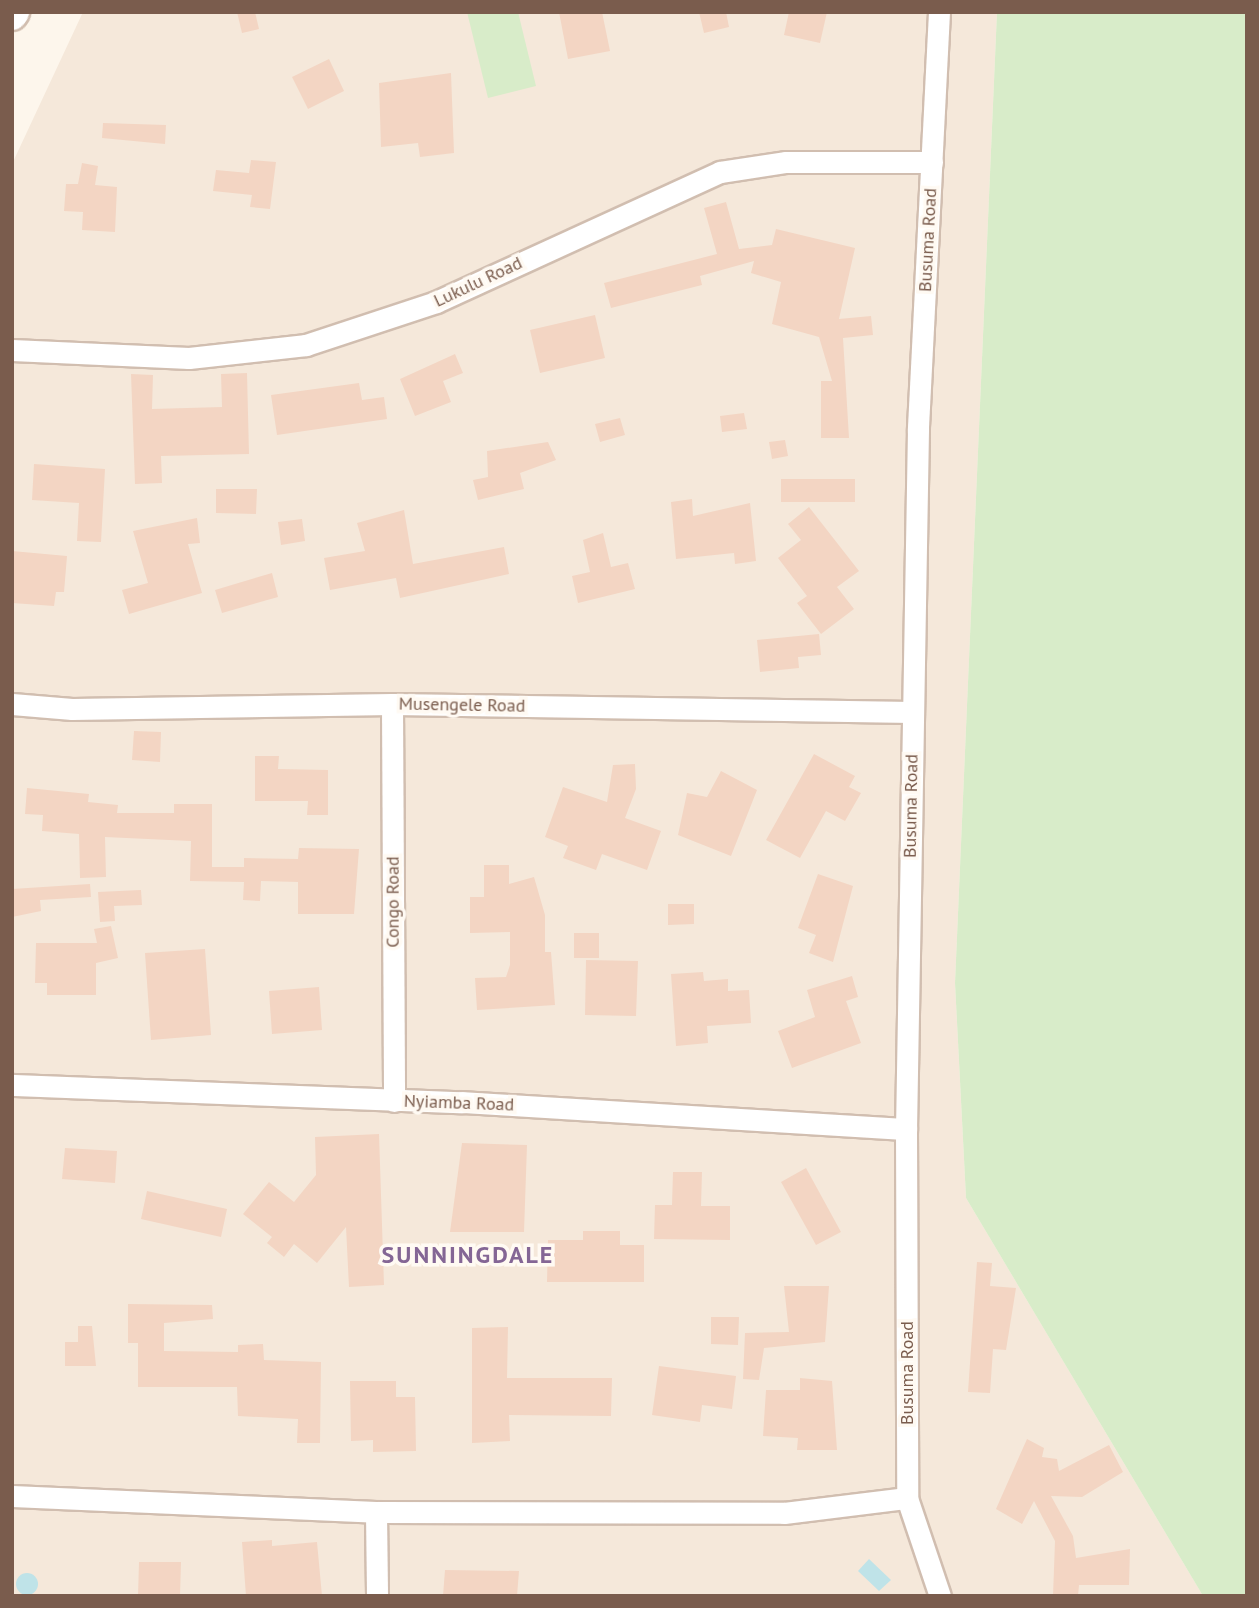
<!DOCTYPE html>
<style>
body{margin:0}
#map{position:relative;width:1259px;height:1608px;overflow:hidden;background:#fdf6ec;font-family:"PT Sans",sans-serif}
div>[style]{position:absolute}
[style*='--x']{left:calc(var(--x)*1px);top:calc(var(--y)*1px);width:calc(var(--w)*1px);rotate:calc(var(--a)*1deg)}
.residential>*{inset:0;background:#f5e8da}
.green>*{inset:0;background:#d8ecc9}
.water>*{inset:0;background:#bfe3e8}
.round{border-radius:50%}
.building>*{inset:0;background:#f3d5c3}
.roads{filter:drop-shadow(2px 0 #d1beb0) drop-shadow(-2px 0 #d1beb0) drop-shadow(0 2px #d1beb0) drop-shadow(0 -2px #d1beb0)}
.street>*{height:21px;margin:-10.5px;padding:0 10.5px;transform-origin:10.5px;border-radius:10.5px;background:#fff}
.secondary>*{height:30px;margin:-15px;padding:0 15px;transform-origin:15px;border-radius:15px;background:#fff}
span{translate:-50% -50%;white-space:nowrap;text-align:center;line-height:1.15;-webkit-text-stroke:7px #fffaf3;paint-order:stroke}
.street-label{font-size:18px;color:#7a5c4d}
.district-label{font-size:24px;color:#846695;font-weight:700;letter-spacing:2px}
.frame{position:absolute;inset:0;border:14px solid #7a5c4d;pointer-events:none}
</style>
<div id="map">
<div class="residential">
<div style="clip-path:polygon(83px 12px,997px 12px,955px 983px,966px 1198px,1203px 1596px,12px 1596px,12px 164px)"></div>
</div>
<div class="green">
<div style="clip-path:polygon(467px 12px,518px 12px,536px 86px,488px 98px)"></div>
<div style="clip-path:polygon(997px 12px,1247px 12px,1247px 1596px,1203px 1596px,966px 1198px,955px 983px)"></div>
</div>
<div class="water">
<div style="clip-path:polygon(869px 1559px,891px 1580px,879px 1591px,858px 1571px)"></div>
<div class="round" style="left:16px;top:1573px;width:22px;height:22px"></div>
</div>
<div class="building">
<div style="clip-path:polygon(237px 12px,255px 12px,259px 29px,242px 33px)"></div>
<div style="clip-path:polygon(559px 12px,602px 12px,610px 51px,568px 59px)"></div>
<div style="clip-path:polygon(699px 12px,726px 12px,729px 27px,704px 33px)"></div>
<div style="clip-path:polygon(789px 12px,827px 12px,820px 43px,784px 35px)"></div>
<div style="clip-path:polygon(329px 59px,344px 91px,308px 109px,292px 77px)"></div>
<div style="clip-path:polygon(451px 73px,454px 153px,420px 157px,418px 143px,381px 147px,379px 83px)"></div>
<div style="clip-path:polygon(103px 123px,166px 125px,165px 144px,102px 138px)"></div>
<div style="clip-path:polygon(251px 160px,276px 162px,270px 209px,250px 207px,252px 195px,213px 191px,216px 170px,249px 173px)"></div>
<div style="clip-path:polygon(82px 163px,98px 166px,95px 185px,117px 187px,115px 232px,82px 230px,83px 212px,64px 211px,66px 184px,78px 184px)"></div>
<div style="clip-path:polygon(726px 202px,739px 249px,772px 245px,776px 229px,855px 248px,839px 319px,871px 316px,873px 335px,843px 338px,849px 438px,821px 438px,821px 381px,832px 381px,819px 337px,772px 324px,781px 282px,751px 273px,754px 261px,700px 276px,702px 285px,611px 308px,604px 283px,717px 254px,704px 208px)"></div>
<div style="clip-path:polygon(595px 315px,605px 358px,540px 373px,530px 330px)"></div>
<div style="clip-path:polygon(455px 354px,463px 373px,443px 381px,451px 402px,415px 416px,400px 379px)"></div>
<div style="clip-path:polygon(247px 373px,249px 454px,161px 456px,162px 483px,135px 484px,131px 374px,153px 375px,152px 409px,222px 407px,221px 374px)"></div>
<div style="clip-path:polygon(359px 383px,362px 400px,384px 397px,387px 419px,277px 435px,271px 395px)"></div>
<div style="clip-path:polygon(744px 413px,747px 429px,722px 432px,720px 416px)"></div>
<div style="clip-path:polygon(620px 418px,625px 435px,600px 442px,595px 424px)"></div>
<div style="clip-path:polygon(785px 440px,788px 456px,772px 459px,769px 442px)"></div>
<div style="clip-path:polygon(548px 442px,556px 460px,520px 473px,524px 489px,478px 500px,473px 480px,488px 477px,487px 451px)"></div>
<div style="clip-path:polygon(34px 464px,105px 469px,101px 542px,77px 541px,79px 503px,32px 500px)"></div>
<div style="clip-path:polygon(781px 479px,855px 479px,855px 502px,781px 502px)"></div>
<div style="clip-path:polygon(216px 489px,257px 489px,256px 514px,216px 513px)"></div>
<div style="clip-path:polygon(692px 499px,693px 516px,750px 503px,756px 561px,735px 564px,734px 553px,676px 559px,671px 502px)"></div>
<div style="clip-path:polygon(809px 507px,859px 571px,837px 587px,854px 609px,821px 634px,797px 603px,807px 596px,778px 558px,801px 540px,788px 524px)"></div>
<div style="clip-path:polygon(404px 510px,413px 564px,504px 547px,509px 574px,400px 598px,396px 578px,330px 590px,324px 558px,365px 551px,357px 523px)"></div>
<div style="clip-path:polygon(197px 518px,200px 543px,188px 544px,202px 593px,129px 614px,122px 590px,148px 583px,133px 531px)"></div>
<div style="clip-path:polygon(302px 519px,305px 541px,281px 545px,278px 522px)"></div>
<div style="clip-path:polygon(603px 533px,611px 567px,628px 563px,635px 589px,578px 603px,572px 576px,590px 572px,583px 540px)"></div>
<div style="clip-path:polygon(12px 551px,67px 556px,64px 592px,56px 592px,54px 606px,12px 603px)"></div>
<div style="clip-path:polygon(272px 573px,278px 597px,222px 613px,215px 590px)"></div>
<div style="clip-path:polygon(819px 634px,821px 655px,798px 657px,799px 668px,760px 672px,757px 640px)"></div>
<div style="clip-path:polygon(134px 731px,161px 732px,160px 762px,132px 760px)"></div>
<div style="clip-path:polygon(814px 754px,855px 776px,849px 787px,861px 793px,845px 821px,826px 811px,800px 858px,766px 840px)"></div>
<div style="clip-path:polygon(255px 756px,279px 756px,278px 769px,328px 770px,328px 815px,307px 815px,308px 801px,255px 801px)"></div>
<div style="clip-path:polygon(635px 764px,636px 789px,625px 818px,661px 831px,647px 870px,602px 854px,596px 870px,563px 858px,568px 846px,545px 837px,563px 787px,607px 802px,613px 765px)"></div>
<div style="clip-path:polygon(721px 771px,757px 790px,731px 856px,678px 835px,687px 793px,707px 797px)"></div>
<div style="clip-path:polygon(27px 788px,89px 794px,88px 802px,118px 805px,117px 813px,174px 813px,174px 804px,212px 804px,212px 867px,244px 867px,244px 858px,298px 859px,299px 848px,359px 849px,354px 914px,298px 914px,298px 882px,261px 881px,260px 901px,243px 900px,244px 882px,190px 881px,191px 841px,105px 837px,106px 877px,80px 878px,79px 834px,42px 831px,43px 815px,25px 814px)"></div>
<div style="clip-path:polygon(484px 865px,509px 865px,509px 884px,534px 877px,545px 915px,545px 952px,551px 952px,555px 1005px,477px 1010px,475px 978px,506px 977px,510px 965px,510px 932px,470px 933px,470px 897px,484px 897px)"></div>
<div style="clip-path:polygon(818px 874px,853px 886px,833px 962px,809px 953px,816px 935px,798px 928px)"></div>
<div style="clip-path:polygon(90px 884px,91px 897px,40px 900px,41px 911px,12px 917px,12px 889px)"></div>
<div style="clip-path:polygon(141px 890px,142px 905px,114px 906px,115px 921px,100px 922px,98px 892px)"></div>
<div style="clip-path:polygon(668px 904px,694px 904px,694px 924px,668px 925px)"></div>
<div style="clip-path:polygon(111px 926px,118px 958px,96px 963px,96px 995px,47px 995px,47px 983px,35px 983px,36px 943px,97px 943px,94px 929px)"></div>
<div style="clip-path:polygon(574px 933px,599px 933px,599px 958px,574px 958px)"></div>
<div style="clip-path:polygon(205px 949px,211px 1035px,151px 1040px,145px 953px)"></div>
<div style="clip-path:polygon(586px 960px,638px 961px,636px 1016px,585px 1015px)"></div>
<div style="clip-path:polygon(703px 972px,704px 981px,728px 979px,728px 991px,749px 990px,751px 1023px,707px 1026px,708px 1043px,676px 1046px,671px 974px)"></div>
<div style="clip-path:polygon(852px 976px,858px 997px,846px 1001px,861px 1043px,792px 1068px,778px 1031px,815px 1017px,807px 990px)"></div>
<div style="clip-path:polygon(319px 987px,322px 1030px,272px 1034px,269px 991px)"></div>
<div style="clip-path:polygon(379px 1134px,384px 1285px,349px 1287px,346px 1227px,317px 1263px,294px 1244px,284px 1257px,267px 1243px,272px 1237px,243px 1214px,269px 1182px,294px 1202px,316px 1175px,315px 1137px)"></div>
<div style="clip-path:polygon(462px 1143px,527px 1145px,524px 1232px,450px 1232px)"></div>
<div style="clip-path:polygon(65px 1148px,117px 1151px,115px 1183px,62px 1179px)"></div>
<div style="clip-path:polygon(806px 1168px,841px 1232px,816px 1245px,781px 1182px)"></div>
<div style="clip-path:polygon(673px 1172px,702px 1172px,701px 1206px,730px 1206px,730px 1240px,654px 1239px,655px 1205px,672px 1205px)"></div>
<div style="clip-path:polygon(147px 1191px,227px 1209px,221px 1237px,141px 1219px)"></div>
<div style="clip-path:polygon(583px 1231px,620px 1231px,620px 1245px,644px 1245px,644px 1282px,547px 1282px,548px 1240px,583px 1240px)"></div>
<div style="clip-path:polygon(977px 1262px,992px 1263px,990px 1286px,1016px 1288px,1006px 1350px,993px 1349px,990px 1393px,968px 1392px)"></div>
<div style="clip-path:polygon(784px 1286px,829px 1286px,825px 1342px,764px 1348px,759px 1380px,743px 1379px,745px 1333px,789px 1332px)"></div>
<div style="clip-path:polygon(128px 1304px,212px 1305px,213px 1319px,164px 1323px,164px 1351px,238px 1352px,238px 1345px,263px 1344px,264px 1360px,321px 1362px,320px 1443px,297px 1443px,298px 1419px,238px 1416px,237px 1387px,138px 1387px,138px 1343px,128px 1343px)"></div>
<div style="clip-path:polygon(711px 1317px,739px 1317px,738px 1345px,711px 1344px)"></div>
<div style="clip-path:polygon(78px 1326px,92px 1326px,96px 1366px,65px 1366px,65px 1342px,78px 1342px)"></div>
<div style="clip-path:polygon(508px 1327px,507px 1378px,612px 1378px,611px 1416px,509px 1415px,510px 1441px,472px 1443px,472px 1328px)"></div>
<div style="clip-path:polygon(659px 1366px,736px 1376px,732px 1409px,702px 1405px,700px 1422px,652px 1415px)"></div>
<div style="clip-path:polygon(800px 1378px,832px 1381px,837px 1450px,797px 1450px,798px 1438px,763px 1436px,766px 1390px,800px 1390px)"></div>
<div style="clip-path:polygon(350px 1381px,396px 1381px,396px 1397px,415px 1397px,416px 1451px,373px 1452px,373px 1440px,351px 1441px)"></div>
<div style="clip-path:polygon(1027px 1439px,1044px 1448px,1042px 1457px,1057px 1459px,1059px 1471px,1109px 1445px,1123px 1472px,1082px 1497px,1051px 1496px,1073px 1536px,1076px 1558px,1130px 1549px,1129px 1585px,1079px 1585px,1078px 1596px,1053px 1596px,1055px 1541px,1034px 1501px,1022px 1524px,996px 1509px)"></div>
<div style="clip-path:polygon(272px 1540px,272px 1546px,317px 1542px,322px 1596px,246px 1596px,242px 1542px)"></div>
<div style="clip-path:polygon(139px 1562px,181px 1562px,180px 1596px,138px 1596px)"></div>
<div style="clip-path:polygon(445px 1570px,519px 1571px,517px 1596px,443px 1596px)"></div>
</div>
<div class="roads">
<div class="street">
<div style="--x:939;--y:12;--w:418;--a:92.9"></div>
<div style="--x:918;--y:429;--w:700;--a:90.98"></div>
<div style="--x:906;--y:1129;--w:369;--a:89.8"></div>
<div style="--x:907;--y:1498;--w:103;--a:71.4"></div>
<div style="--x:12;--y:350;--w:177;--a:2.6"></div>
<div style="--x:189;--y:358;--w:118;--a:-6.3"></div>
<div style="--x:306;--y:345;--w:137;--a:-18.3"></div>
<div style="--x:436;--y:302;--w:312;--a:-24.6"></div>
<div style="--x:720;--y:172;--w:67;--a:-8.6"></div>
<div style="--x:786;--y:162;--w:146;--a:0"></div>
<div style="--x:12;--y:704;--w:60;--a:4.8"></div>
<div style="--x:72;--y:709;--w:320;--a:-0.9"></div>
<div style="--x:392;--y:704;--w:520;--a:0.88"></div>
<div style="--x:392;--y:704;--w:397;--a:89.7"></div>
<div style="--x:12;--y:1085;--w:450;--a:2.2"></div>
<div style="--x:462;--y:1102;--w:445;--a:3.5"></div>
<div style="--x:12;--y:1496;--w:364;--a:2.5"></div>
<div style="--x:376;--y:1512;--w:408;--a:0.1"></div>
<div style="--x:784;--y:1513;--w:124;--a:-7"></div>
<div style="--x:376;--y:1512;--w:84;--a:89.3"></div>
</div>
<div class="secondary">
<div style="--x:12;--y:15;--w:4;--a:-56"></div>
</div>
</div>
<div class="street-label">
<span style="left:928px;top:240px;rotate:-87deg">Busuma Road</span>
<span style="left:478px;top:282px;rotate:-25deg">Lukulu Road</span>
<span style="left:462px;top:705px;rotate:1deg">Musengele Road</span>
<span style="left:911px;top:806px;rotate:-89deg">Busuma Road</span>
<span style="left:393px;top:902px;rotate:-90deg">Congo Road</span>
<span style="left:459px;top:1103px;rotate:2deg">Nyiamba Road</span>
<span style="left:907px;top:1373px;rotate:-90deg">Busuma Road</span>
</div>
<div class="district-label">
<span style="left:468px;top:1255px">SUNNINGDALE</span>
</div>
<div class="frame"></div>
</div>
